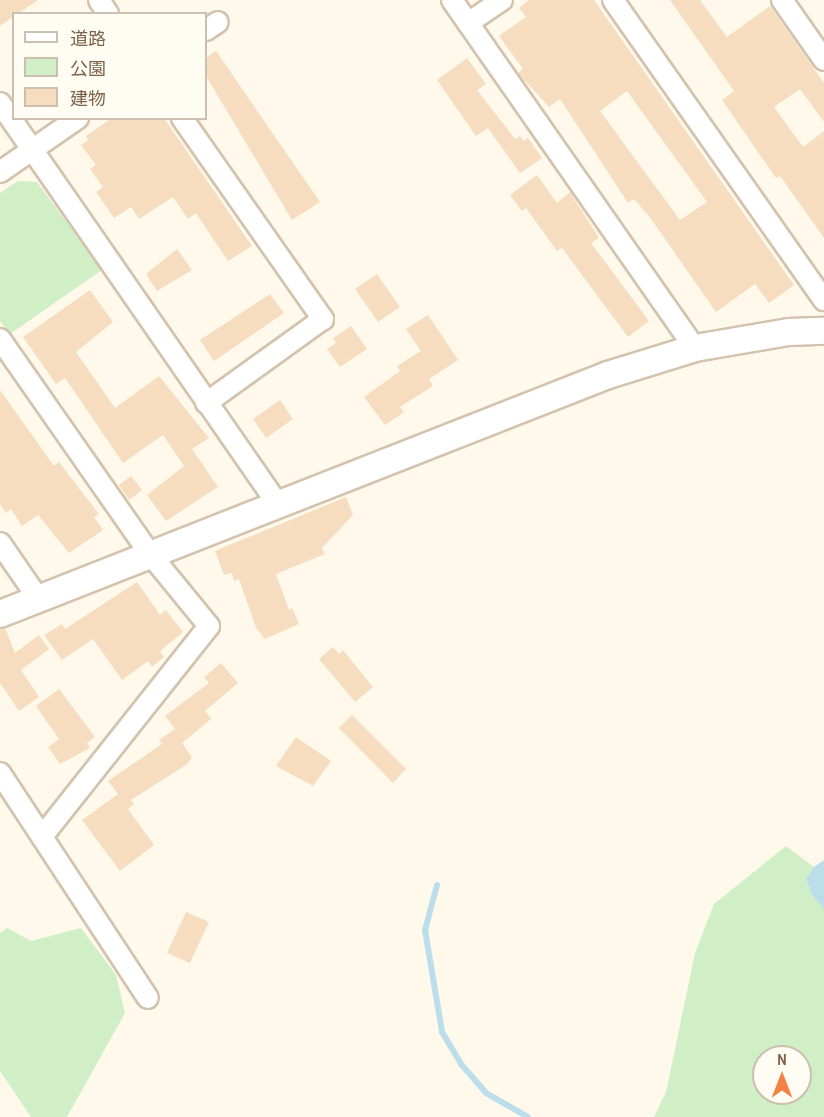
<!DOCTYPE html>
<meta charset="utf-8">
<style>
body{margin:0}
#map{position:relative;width:824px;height:1117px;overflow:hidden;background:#fef9eb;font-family:"Archivo Narrow","Noto Sans JP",sans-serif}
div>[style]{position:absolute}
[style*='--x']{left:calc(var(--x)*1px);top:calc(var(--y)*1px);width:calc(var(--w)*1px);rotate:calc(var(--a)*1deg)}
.green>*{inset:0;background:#d1efc6}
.water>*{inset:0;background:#bcdeeb}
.stream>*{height:6px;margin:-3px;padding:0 3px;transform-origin:3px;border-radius:3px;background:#bcdeeb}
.building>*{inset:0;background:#f7ddbf}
.roads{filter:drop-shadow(2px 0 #d3c3ae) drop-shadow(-2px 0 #d3c3ae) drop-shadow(0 2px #d3c3ae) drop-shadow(0 -2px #d3c3ae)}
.minor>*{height:20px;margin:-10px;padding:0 10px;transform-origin:10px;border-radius:10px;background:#fff}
.tertiary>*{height:26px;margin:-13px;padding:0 13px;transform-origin:13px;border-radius:13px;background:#fff}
span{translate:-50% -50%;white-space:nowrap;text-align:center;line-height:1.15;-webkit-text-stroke:6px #fffcf3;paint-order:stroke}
.legend{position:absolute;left:12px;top:12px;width:195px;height:108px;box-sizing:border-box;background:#fffcf3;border:2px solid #cbbfaf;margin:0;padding:8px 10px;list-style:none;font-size:18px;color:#7d6349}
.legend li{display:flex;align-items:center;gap:12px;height:30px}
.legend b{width:30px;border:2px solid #cbbfaf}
.north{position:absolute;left:752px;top:1045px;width:60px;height:60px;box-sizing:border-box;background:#fffcf3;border:2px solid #cbbfaf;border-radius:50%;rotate:0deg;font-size:16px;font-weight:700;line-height:24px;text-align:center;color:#7d6349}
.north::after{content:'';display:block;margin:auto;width:21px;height:27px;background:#f38345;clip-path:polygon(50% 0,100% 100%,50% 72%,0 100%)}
</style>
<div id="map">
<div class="green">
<div style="clip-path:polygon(18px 181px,37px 182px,102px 270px,10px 334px,0 321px,0 193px)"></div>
<div style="clip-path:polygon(evenodd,786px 846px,814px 867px,806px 880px,811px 894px,824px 908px,824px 1117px,654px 1117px,666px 1092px,695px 953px,714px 904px,786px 846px,764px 1057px,800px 1057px,800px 1093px,764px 1093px,764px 1057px)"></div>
<div style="clip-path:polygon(7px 928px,31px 941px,81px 928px,116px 975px,125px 1013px,67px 1117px,31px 1117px,0 1071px,0 933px)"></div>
</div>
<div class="water">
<div style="clip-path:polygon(824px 860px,824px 908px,823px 908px,811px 894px,806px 879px,814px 867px)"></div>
</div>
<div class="stream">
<div style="--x:437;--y:885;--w:47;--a:104.9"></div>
<div style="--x:425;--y:930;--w:103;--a:80.5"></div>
<div style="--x:442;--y:1032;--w:37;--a:59"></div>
<div style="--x:461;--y:1064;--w:38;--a:49"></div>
<div style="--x:486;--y:1093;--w:48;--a:29.7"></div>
</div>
<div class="building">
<div style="clip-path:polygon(0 0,38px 0,0 26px)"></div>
<div style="clip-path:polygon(evenodd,529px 0,594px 0,794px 285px,769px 303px,755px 284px,716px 312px,651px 219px,634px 199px,628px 203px,560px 99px,549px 107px,518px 73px,523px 69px,499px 36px,526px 17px,519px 8px,529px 0,627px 91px,707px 202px,680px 220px,600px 111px,627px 91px)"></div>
<div style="clip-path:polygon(670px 0,700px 0,727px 37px,770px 6px,824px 83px,824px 122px,800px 89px,774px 107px,803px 147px,824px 131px,824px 238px,780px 176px,776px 178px,722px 100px,734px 91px)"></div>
<div style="clip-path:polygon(216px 51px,320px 202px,292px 220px,206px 76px,206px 58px)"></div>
<div style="clip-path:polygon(467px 58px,486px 84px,477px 90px,515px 139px,520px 136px,524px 141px,528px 138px,542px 158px,520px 173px,488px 128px,476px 136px,437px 80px)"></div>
<div style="clip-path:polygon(112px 118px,164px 118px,252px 246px,228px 261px,196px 213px,188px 219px,173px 197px,139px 219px,131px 207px,114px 218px,96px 192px,103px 187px,90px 169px,96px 165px,81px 145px,88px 140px,86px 136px)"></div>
<div style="clip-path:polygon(537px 175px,557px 203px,570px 192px,599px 238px,591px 243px,649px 321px,628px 337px,562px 248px,557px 251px,526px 208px,522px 211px,510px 195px)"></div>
<div style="clip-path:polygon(177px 249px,192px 270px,157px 291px,146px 274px)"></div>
<div style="clip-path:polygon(377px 274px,400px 307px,378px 322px,355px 289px)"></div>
<div style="clip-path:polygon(90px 290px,113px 322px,76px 352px,115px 408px,159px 376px,209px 438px,192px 449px,218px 487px,166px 521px,147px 495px,184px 466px,163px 435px,123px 463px,65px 378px,56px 384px,23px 337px)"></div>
<div style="clip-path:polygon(270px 294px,284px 313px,214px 361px,200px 340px)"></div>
<div style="clip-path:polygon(428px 315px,458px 360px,429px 379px,433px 386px,400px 407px,404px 412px,385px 425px,364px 397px,400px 371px,397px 366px,421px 351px,406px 329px)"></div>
<div style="clip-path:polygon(351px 326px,367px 349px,340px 367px,327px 349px,336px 343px,333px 338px)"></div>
<div style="clip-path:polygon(0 390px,54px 466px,59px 462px,99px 514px,94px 517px,103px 530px,69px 553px,38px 515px,22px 526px,11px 509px,6px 513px,0 504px)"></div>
<div style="clip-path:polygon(280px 400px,293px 419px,266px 438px,253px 419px)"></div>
<div style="clip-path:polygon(131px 476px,142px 490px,129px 500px,119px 485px)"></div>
<div style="clip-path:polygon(346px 497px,353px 515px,322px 548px,325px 554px,276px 574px,289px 610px,292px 608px,299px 624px,265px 639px,256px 628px,239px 579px,234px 581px,232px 573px,224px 575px,215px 551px)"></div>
<div style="clip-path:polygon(137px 582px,160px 615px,166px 610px,183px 632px,160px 651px,164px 657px,152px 667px,148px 661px,122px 680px,93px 639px,62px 660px,44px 635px,62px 624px,65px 629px)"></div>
<div style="clip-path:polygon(5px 628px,15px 653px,39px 635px,49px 649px,21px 670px,39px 697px,19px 711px,0 683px,0 629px)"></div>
<div style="clip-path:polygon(333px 647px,339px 654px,343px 650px,373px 687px,355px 702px,319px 659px)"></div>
<div style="clip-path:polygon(221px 663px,238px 683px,205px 711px,211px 719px,182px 743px,192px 758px,186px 765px,131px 800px,134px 804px,128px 809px,154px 845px,120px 871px,82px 820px,118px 794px,108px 781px,162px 744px,159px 740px,175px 729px,165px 716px,209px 683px,204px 677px)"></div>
<div style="clip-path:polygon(59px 689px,95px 737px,87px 743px,90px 748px,60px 764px,48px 747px,59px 739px,36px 706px)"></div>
<div style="clip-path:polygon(352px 715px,406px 769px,393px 783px,339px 728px)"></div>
<div style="clip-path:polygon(296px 737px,331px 761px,313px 786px,276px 766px)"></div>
<div style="clip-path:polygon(186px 912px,209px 922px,190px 963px,167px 953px)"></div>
</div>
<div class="roads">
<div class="minor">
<div style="--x:99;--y:0;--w:17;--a:57"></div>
<div style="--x:452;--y:0;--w:424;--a:55.1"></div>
<div style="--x:613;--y:0;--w:367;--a:54.9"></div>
<div style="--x:782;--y:0;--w:73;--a:55"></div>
<div style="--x:468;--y:23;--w:41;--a:-34.1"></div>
<div style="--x:206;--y:30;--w:14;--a:-34"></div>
<div style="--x:0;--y:103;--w:489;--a:55.3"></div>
<div style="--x:182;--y:118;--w:246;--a:55"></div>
<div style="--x:323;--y:319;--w:144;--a:144.3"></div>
<div style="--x:0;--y:172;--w:95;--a:-34.7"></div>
<div style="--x:0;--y:339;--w:262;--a:55.1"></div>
<div style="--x:150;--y:554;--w:93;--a:50.7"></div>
<div style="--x:209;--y:626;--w:269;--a:128.4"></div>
<div style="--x:0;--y:543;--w:67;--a:55.4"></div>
<div style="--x:0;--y:773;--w:269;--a:56.7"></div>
</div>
<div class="tertiary">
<div style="--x:0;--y:614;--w:653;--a:-21.46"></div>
<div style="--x:608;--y:375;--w:91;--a:-17.2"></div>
<div style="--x:695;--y:348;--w:95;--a:-9.7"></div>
<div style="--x:789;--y:332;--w:35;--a:-2"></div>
</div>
</div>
<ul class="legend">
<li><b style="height:8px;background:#fff"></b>道路</li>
<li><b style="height:16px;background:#d1efc6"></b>公園</li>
<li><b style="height:16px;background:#f7ddbf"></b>建物</li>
</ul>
<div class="north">N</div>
</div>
